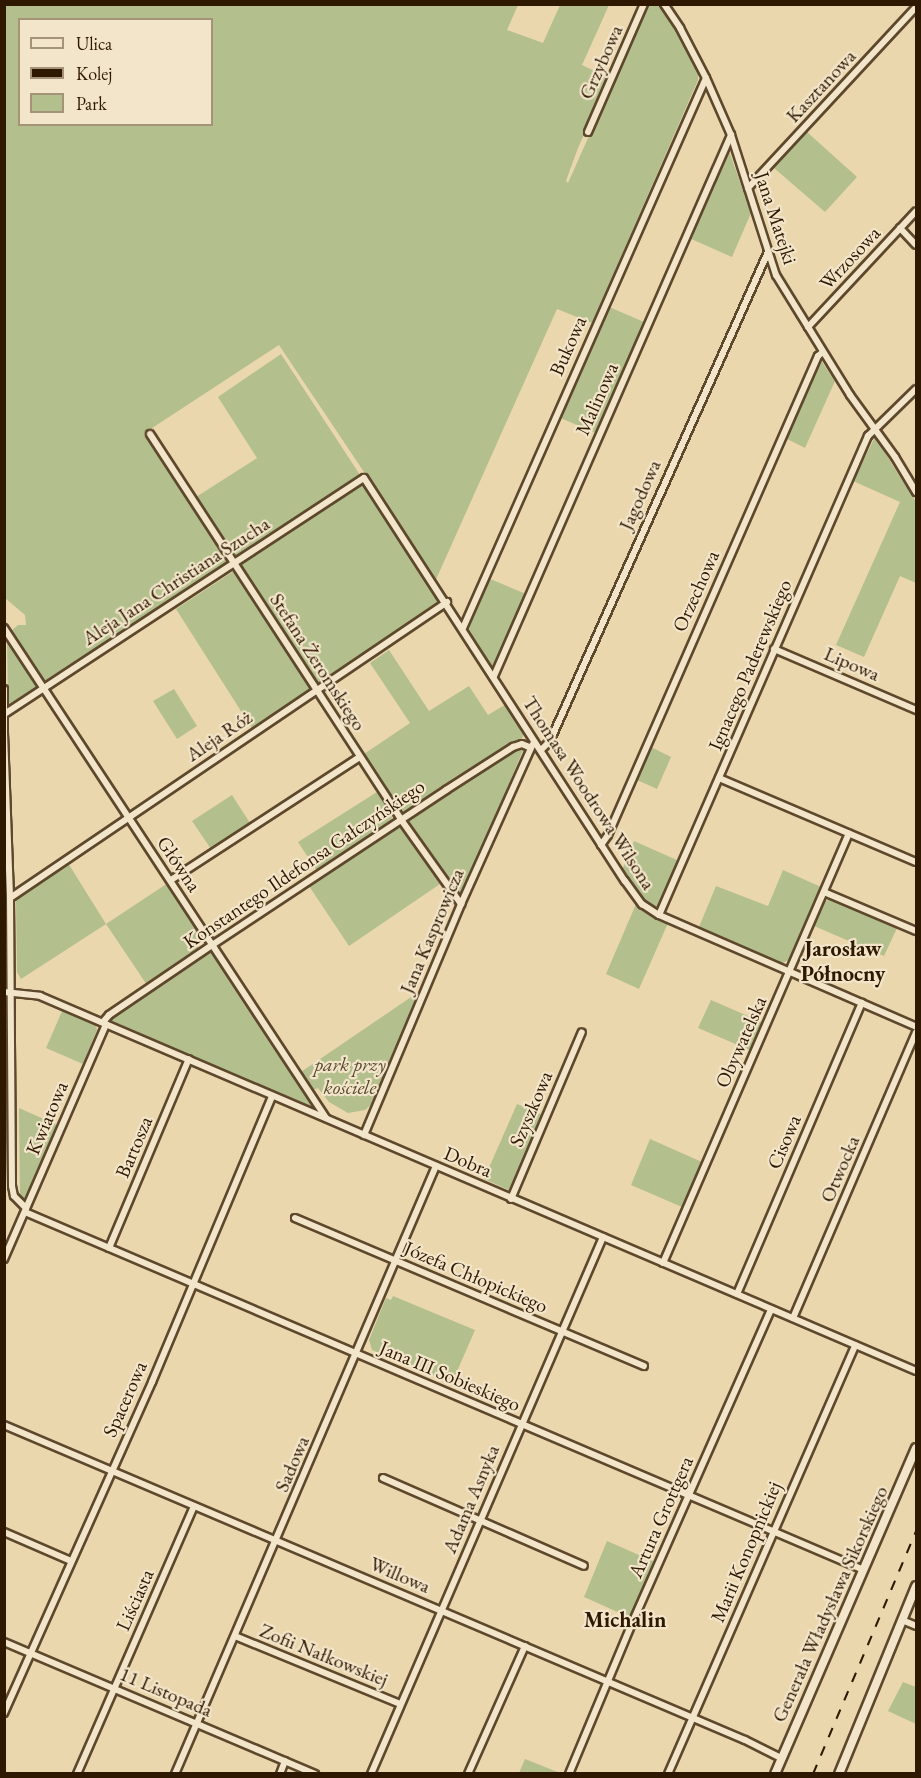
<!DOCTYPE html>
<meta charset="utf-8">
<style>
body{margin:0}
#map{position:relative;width:921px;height:1778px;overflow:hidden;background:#ebd7ae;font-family:"EB Garamond",serif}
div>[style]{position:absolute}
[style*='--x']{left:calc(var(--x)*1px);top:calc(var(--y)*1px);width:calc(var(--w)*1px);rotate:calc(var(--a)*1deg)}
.green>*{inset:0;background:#b3bf8d}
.roads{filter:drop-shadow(2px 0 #5e482c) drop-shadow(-2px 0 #5e482c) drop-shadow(0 2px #5e482c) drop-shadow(0 -2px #5e482c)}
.street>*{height:6px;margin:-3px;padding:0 3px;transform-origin:3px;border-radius:3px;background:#f2e5ca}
.secondary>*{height:8px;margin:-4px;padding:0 4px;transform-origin:4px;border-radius:4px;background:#f2e5ca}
.rail>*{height:2px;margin-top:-1px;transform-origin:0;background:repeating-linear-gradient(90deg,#2f1800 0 10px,transparent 0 20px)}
span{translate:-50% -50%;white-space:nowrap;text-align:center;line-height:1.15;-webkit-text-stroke:4.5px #f2e5ca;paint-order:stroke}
.street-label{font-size:20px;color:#2f1800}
.park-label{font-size:20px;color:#574a2a;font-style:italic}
.quarter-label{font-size:22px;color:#2f1800;font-weight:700}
.frame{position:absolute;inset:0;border:6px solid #2f1800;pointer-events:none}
.legend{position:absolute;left:18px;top:18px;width:195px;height:108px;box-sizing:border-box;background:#f2e5ca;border:2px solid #a49379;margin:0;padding:8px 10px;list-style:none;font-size:18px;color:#2f1800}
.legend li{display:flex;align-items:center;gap:12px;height:30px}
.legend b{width:30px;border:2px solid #a49379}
</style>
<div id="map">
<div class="green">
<div style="clip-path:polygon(evenodd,4px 5px,518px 5px,507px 30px,543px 43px,560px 5px,609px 5px,582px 65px,609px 78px,578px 148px,566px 181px,568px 183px,647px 5px,659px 5px,680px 35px,698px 72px,698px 80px,592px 323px,557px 309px,434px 584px,368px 478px,279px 345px,146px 432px,230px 561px,46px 680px,42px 680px,10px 632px,18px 625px,26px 625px,25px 615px,5px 598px,4px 5px,20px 20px,212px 20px,212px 124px,20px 124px,20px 20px)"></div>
<div style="clip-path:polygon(807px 132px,857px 177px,825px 212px,774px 168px)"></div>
<div style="clip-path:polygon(728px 148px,751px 213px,732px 257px,689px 238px)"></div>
<div style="clip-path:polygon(607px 306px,644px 322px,596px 433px,558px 417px)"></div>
<div style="clip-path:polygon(281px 354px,360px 475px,236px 557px,196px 497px,257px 458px,218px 397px)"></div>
<div style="clip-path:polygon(820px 359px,835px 381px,805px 448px,785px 438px)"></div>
<div style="clip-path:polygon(875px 437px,916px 502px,916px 583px,900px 576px,864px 657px,836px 645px,900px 502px,853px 481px)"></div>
<div style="clip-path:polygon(364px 483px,440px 601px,319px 685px,240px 565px)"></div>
<div style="clip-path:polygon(234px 571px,313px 691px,253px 730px,176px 609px)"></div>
<div style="clip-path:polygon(488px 578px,526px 594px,492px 669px,466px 630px)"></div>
<div style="clip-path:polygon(7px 639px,38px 687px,8px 705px)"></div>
<div style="clip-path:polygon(389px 650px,429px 711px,469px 686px,488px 715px,508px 703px,525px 729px,522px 739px,407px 814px,403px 813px,364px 754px,410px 723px,370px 663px)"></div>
<div style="clip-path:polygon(174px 689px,197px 726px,177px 739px,153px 701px)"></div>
<div style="clip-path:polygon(651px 747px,671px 757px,657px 789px,637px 780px)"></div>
<div style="clip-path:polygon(519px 748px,523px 750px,461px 899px,407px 821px)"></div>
<div style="clip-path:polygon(377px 792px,392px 815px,391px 823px,317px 871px,298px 842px)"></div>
<div style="clip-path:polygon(232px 795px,250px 823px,211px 849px,192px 821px)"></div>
<div style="clip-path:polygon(401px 825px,440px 884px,349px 946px,309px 886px)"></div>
<div style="clip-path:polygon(634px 841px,679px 861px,660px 907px,648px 904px,622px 870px)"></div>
<div style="clip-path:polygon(68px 863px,106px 924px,168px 883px,199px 932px,198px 952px,147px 985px,106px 924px,21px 979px,17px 972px,16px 901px,21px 893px)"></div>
<div style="clip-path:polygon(783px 870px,821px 887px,789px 960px,782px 963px,699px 927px,716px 886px,768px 906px)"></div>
<div style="clip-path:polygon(830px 899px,897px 928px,884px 956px,814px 926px,824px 902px)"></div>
<div style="clip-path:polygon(636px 904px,644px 912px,668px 923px,639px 989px,606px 974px)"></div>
<div style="clip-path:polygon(212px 951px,313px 1107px,312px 1109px,108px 1019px)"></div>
<div style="clip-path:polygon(417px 993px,420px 995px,373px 1103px,365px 1110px,348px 1113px,329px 1102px,318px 1088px,313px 1090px,301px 1072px)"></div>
<div style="clip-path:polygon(711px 1000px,764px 1023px,752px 1051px,698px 1028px)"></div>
<div style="clip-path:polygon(63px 1009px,95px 1023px,97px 1030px,83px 1064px,46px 1048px)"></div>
<div style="clip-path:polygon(517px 1104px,543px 1115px,511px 1191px,484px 1179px)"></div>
<div style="clip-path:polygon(19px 1108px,57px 1125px,25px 1201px,20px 1199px)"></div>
<div style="clip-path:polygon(650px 1139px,702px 1162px,682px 1207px,631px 1185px)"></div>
<div style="clip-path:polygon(393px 1296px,475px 1330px,452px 1383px,372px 1350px,369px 1340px,386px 1298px,391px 1300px)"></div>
<div style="clip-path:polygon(607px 1541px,655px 1562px,631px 1618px,584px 1597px)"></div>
<div style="clip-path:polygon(903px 1682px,916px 1687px,916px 1724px,888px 1711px)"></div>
<div style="clip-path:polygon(525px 1759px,560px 1773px,519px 1773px)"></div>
</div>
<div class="roads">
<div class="street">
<div style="--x:664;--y:4;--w:29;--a:56"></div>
<div style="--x:680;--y:28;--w:56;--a:62.5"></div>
<div style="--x:706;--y:78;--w:62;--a:66.3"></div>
<div style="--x:731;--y:135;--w:147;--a:72.2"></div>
<div style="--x:776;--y:275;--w:141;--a:58.3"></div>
<div style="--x:850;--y:395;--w:77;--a:54"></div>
<div style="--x:895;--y:457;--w:41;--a:59"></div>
<div style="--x:588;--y:132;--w:140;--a:-66.4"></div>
<div style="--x:748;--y:188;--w:247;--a:-47.1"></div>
<div style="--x:900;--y:228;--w:23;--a:47"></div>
<div style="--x:808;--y:327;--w:158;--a:-47"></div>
<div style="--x:150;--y:434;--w:462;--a:56.9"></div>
<div style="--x:402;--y:821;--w:102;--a:54.6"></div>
<div style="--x:4;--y:628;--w:586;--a:56.69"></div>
<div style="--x:463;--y:628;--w:601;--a:-66.16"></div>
<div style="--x:774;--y:649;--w:155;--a:23.2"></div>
<div style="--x:494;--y:676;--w:591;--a:-66.34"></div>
<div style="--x:4;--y:689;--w:44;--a:90"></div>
<div style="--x:6;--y:713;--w:428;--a:-33.3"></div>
<div style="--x:364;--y:478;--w:480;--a:57.1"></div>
<div style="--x:625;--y:881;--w:29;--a:54"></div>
<div style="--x:642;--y:904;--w:20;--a:33"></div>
<div style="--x:659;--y:915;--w:280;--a:23.5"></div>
<div style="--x:4;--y:733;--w:165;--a:87.9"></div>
<div style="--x:10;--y:898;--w:288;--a:89.6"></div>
<div style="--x:12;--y:1186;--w:10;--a:79"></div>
<div style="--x:14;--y:1196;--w:17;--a:45"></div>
<div style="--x:541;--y:750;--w:13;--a:-45"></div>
<div style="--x:550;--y:741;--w:535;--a:-65.97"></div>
<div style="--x:719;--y:778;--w:214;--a:23.1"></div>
<div style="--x:601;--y:845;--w:12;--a:-55"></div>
<div style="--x:608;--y:835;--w:523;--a:-66.33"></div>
<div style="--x:818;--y:356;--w:6;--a:-39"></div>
<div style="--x:171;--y:880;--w:225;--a:-33.1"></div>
<div style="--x:824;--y:892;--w:100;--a:23"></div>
<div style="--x:10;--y:898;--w:528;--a:-34.11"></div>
<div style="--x:659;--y:915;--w:523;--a:-66.43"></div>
<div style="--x:868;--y:436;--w:67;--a:-44.4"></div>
<div style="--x:4;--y:992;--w:36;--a:6"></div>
<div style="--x:40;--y:996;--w:953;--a:23.17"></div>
<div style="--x:103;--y:1022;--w:9;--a:-49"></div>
<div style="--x:109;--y:1015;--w:125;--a:-34.2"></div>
<div style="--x:212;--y:945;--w:281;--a:-33.5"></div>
<div style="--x:446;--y:790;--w:80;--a:-32.7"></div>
<div style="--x:513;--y:747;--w:9;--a:-18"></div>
<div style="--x:522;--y:744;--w:8;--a:23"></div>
<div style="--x:364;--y:1135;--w:251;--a:-67.2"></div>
<div style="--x:461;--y:904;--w:175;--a:-65.8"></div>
<div style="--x:511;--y:1199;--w:181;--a:-67"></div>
<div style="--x:25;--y:1212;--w:912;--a:23.11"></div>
<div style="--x:295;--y:1218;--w:379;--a:23"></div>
<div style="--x:109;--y:1248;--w:205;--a:-67.1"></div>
<div style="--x:4;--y:1259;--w:256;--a:-66.5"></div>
<div style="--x:663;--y:1263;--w:468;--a:-66.6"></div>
<div style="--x:737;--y:1294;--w:317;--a:-66.8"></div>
<div style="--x:793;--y:1318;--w:311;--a:-66.7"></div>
<div style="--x:4;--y:1425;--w:805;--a:23.03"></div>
<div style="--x:745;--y:1740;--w:40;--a:26.6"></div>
<div style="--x:383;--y:1478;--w:219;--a:23.6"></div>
<div style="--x:4;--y:1532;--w:73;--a:23.4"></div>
<div style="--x:902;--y:1620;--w:15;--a:23"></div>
<div style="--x:235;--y:1636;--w:178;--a:22.4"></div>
<div style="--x:4;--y:1642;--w:338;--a:23"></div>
<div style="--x:4;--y:1713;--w:363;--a:-65.9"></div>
<div style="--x:152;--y:1382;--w:310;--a:-67.2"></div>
<div style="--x:77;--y:1774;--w:292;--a:-66.4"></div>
<div style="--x:175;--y:1774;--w:662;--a:-66.77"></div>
<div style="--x:280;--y:1774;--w:14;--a:-69"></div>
<div style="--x:371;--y:1774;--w:585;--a:-66.63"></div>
<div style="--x:468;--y:1774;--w:140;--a:-66"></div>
<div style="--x:569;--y:1774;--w:166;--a:-67.3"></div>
<div style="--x:633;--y:1621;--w:341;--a:-66.1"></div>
<div style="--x:668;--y:1774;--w:468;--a:-66.4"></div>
</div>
<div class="secondary">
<div style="--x:775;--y:1774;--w:355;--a:-66.6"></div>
<div style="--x:839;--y:1774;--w:203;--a:-67.7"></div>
</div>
</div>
<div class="rail">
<div style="--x:813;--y:1774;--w:264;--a:-67"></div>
</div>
<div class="street-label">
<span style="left:601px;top:62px;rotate:-66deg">Grzybowa</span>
<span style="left:821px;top:86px;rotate:-47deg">Kasztanowa</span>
<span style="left:776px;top:218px;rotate:72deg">Jana Matejki</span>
<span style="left:850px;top:258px;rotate:-47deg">Wrzosowa</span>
<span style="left:568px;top:346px;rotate:-66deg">Bukowa</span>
<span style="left:597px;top:399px;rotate:-66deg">Malinowa</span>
<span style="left:640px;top:495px;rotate:-66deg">Jagodowa</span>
<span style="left:176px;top:581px;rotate:-33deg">Aleja Jana Christiana Szucha</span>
<span style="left:696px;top:591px;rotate:-66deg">Orzechowa</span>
<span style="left:318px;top:662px;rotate:57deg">Stefana Żeromskiego</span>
<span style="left:852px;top:664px;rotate:23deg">Lipowa</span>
<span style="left:750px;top:665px;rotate:-67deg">Ignacego Paderewskiego</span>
<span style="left:219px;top:736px;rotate:-34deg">Aleja Róż</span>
<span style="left:589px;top:793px;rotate:57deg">Thomasa Woodrowa Wilsona</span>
<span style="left:179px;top:864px;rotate:56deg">Główna</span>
<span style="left:304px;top:864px;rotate:-34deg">Konstantego Ildefonsa Gałczyńskiego</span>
<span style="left:432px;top:931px;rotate:-67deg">Jana Kasprowicza</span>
<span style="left:741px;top:1042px;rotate:-66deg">Obywatelska</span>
<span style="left:531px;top:1109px;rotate:-67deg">Szyszkowa</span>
<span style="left:47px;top:1118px;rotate:-67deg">Kwiatowa</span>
<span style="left:784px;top:1142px;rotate:-67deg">Cisowa</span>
<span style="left:134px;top:1147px;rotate:-67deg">Bartosza</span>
<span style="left:468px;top:1162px;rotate:23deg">Dobra</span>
<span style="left:840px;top:1169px;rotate:-67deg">Otwocka</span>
<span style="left:476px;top:1277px;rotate:23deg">Józefa Chłopickiego</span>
<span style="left:450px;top:1376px;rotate:23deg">Jana III Sobieskiego</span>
<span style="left:125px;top:1399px;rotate:-66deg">Spacerowa</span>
<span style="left:292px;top:1464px;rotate:-67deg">Sadowa</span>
<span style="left:471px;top:1499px;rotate:-67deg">Adama Asnyka</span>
<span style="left:661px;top:1517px;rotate:-66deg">Artura Grottgera</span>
<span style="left:746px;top:1552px;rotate:-67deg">Marii Konopnickiej</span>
<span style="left:400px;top:1575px;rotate:23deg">Willowa</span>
<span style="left:135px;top:1600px;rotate:-66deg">Liściasta</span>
<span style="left:830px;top:1604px;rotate:-66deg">Generała Władysława Sikorskiego</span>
<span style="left:324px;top:1655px;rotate:22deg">Zofii Nałkowskiej</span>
<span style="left:166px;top:1692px;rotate:23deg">11 Listopada</span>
</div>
<div class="park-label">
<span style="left:350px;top:1076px">park przy<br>kościele</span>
</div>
<div class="quarter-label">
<span style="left:843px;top:961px">Jarosław<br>Północny</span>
<span style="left:625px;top:1620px">Michalin</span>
</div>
<div class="frame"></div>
<ul class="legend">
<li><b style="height:8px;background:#f2e5ca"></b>Ulica</li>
<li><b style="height:8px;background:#2f1800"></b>Kolej</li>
<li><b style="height:16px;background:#b3bf8d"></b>Park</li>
</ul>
</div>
